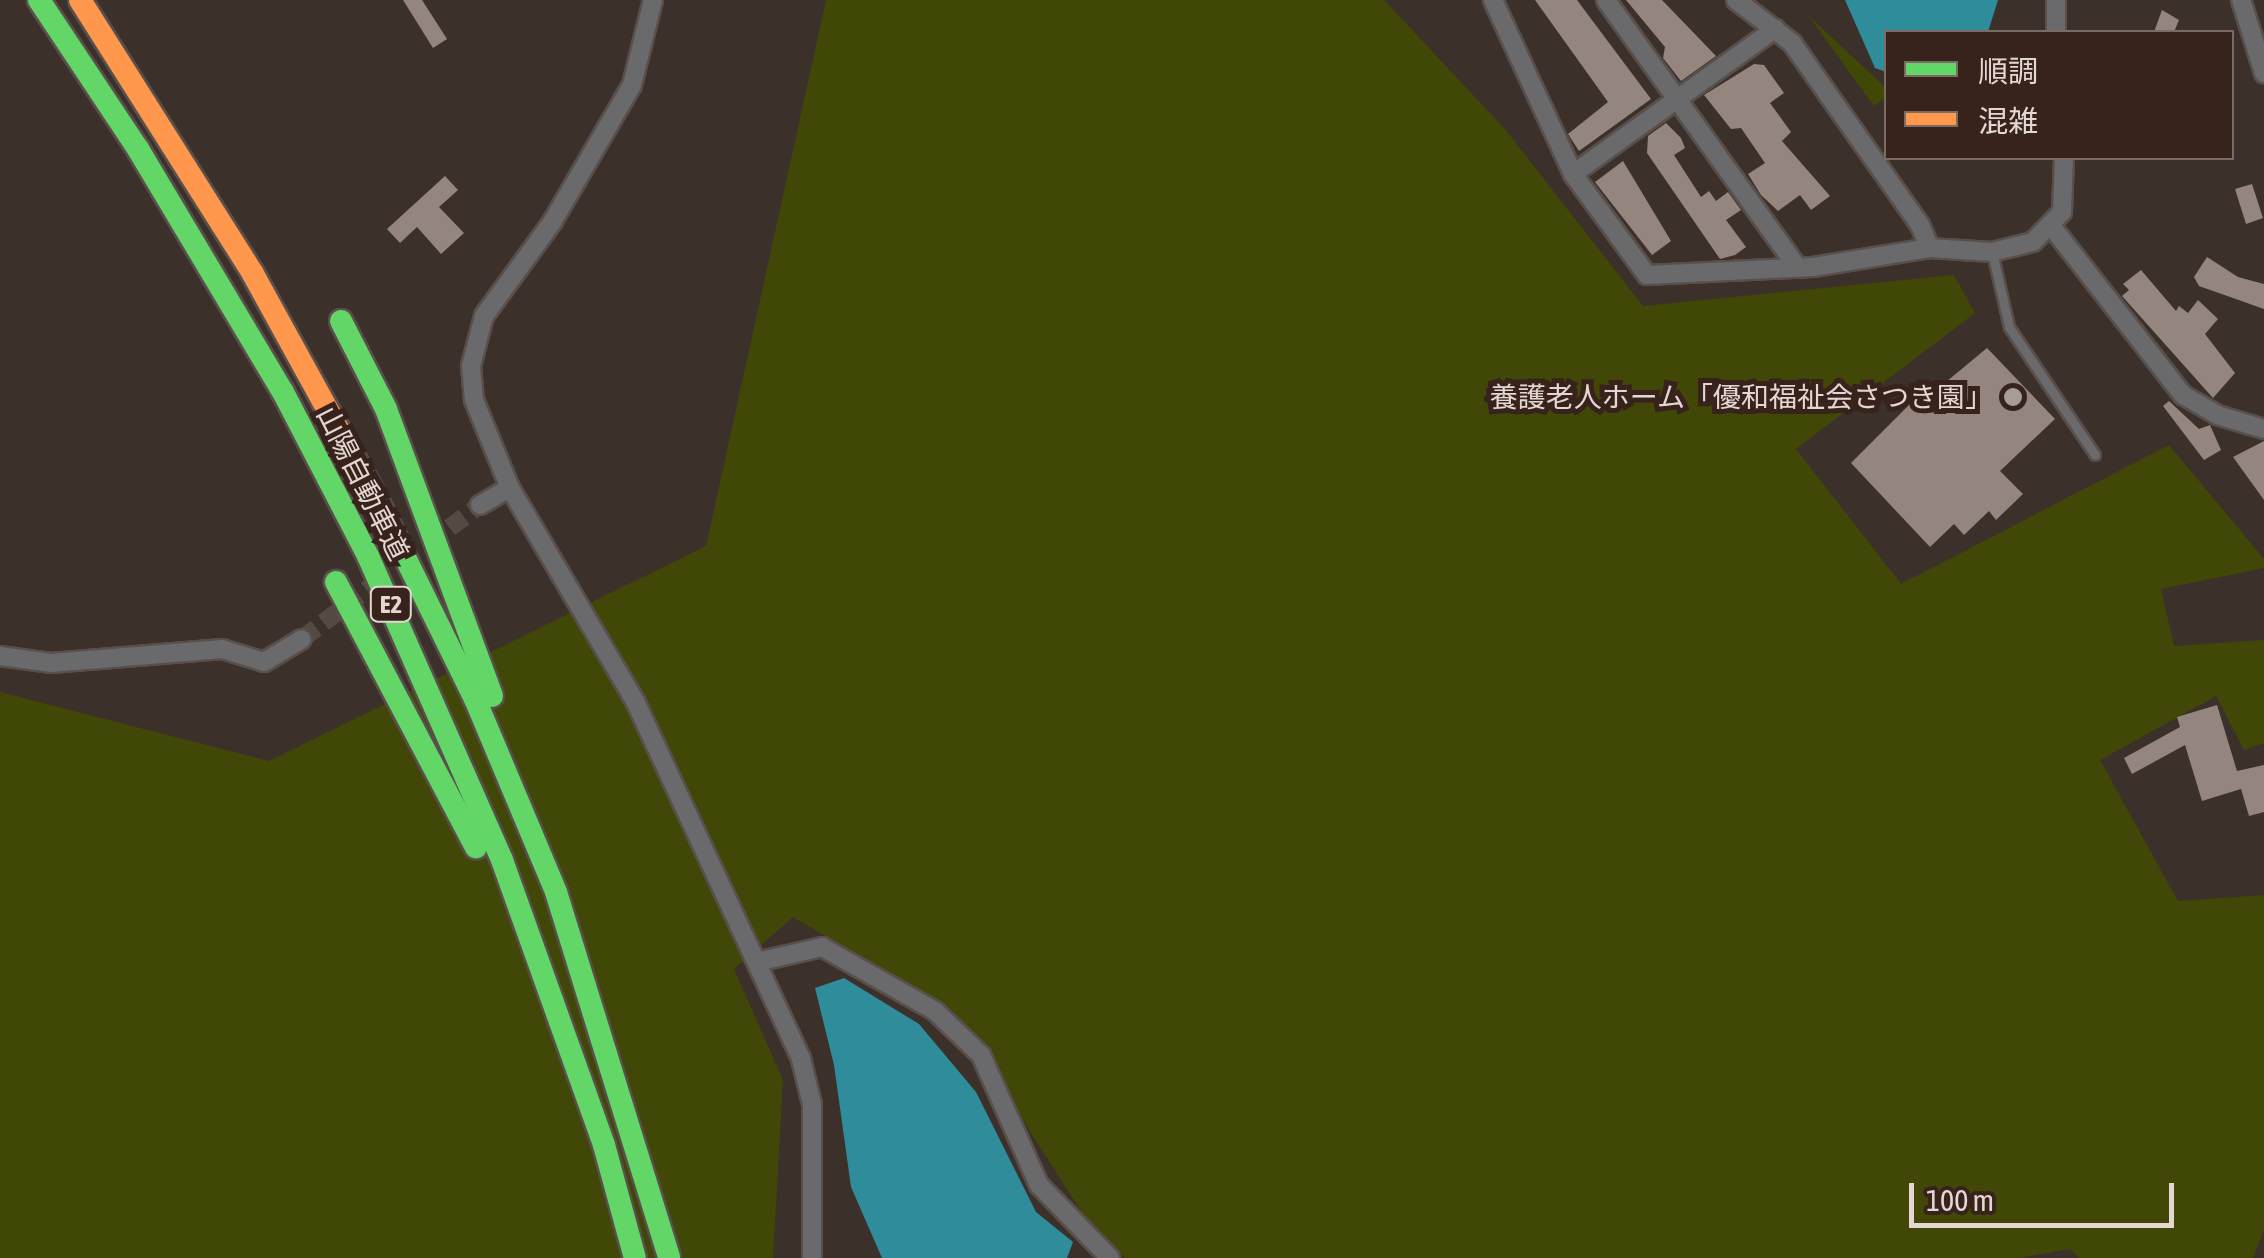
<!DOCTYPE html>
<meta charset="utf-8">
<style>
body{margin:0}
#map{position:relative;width:2264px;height:1258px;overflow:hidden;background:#3c302b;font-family:"Asap Condensed","Noto Sans JP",sans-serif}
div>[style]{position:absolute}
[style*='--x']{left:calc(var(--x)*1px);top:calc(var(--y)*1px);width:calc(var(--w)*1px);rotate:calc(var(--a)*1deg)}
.green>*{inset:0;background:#414706}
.water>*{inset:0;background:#2e8c9b}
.building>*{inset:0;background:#95857f}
.street-tunnel>*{height:18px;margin-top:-9px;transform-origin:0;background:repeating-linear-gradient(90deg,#554944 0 18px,transparent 0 27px)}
.roads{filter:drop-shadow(2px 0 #594f4b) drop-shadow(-2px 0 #594f4b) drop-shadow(0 2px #594f4b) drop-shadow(0 -2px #594f4b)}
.lane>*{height:9px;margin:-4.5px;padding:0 4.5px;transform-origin:4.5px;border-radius:4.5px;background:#6a696b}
.street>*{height:18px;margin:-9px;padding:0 9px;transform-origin:9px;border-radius:9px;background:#6a696b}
.fast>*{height:22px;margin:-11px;padding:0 11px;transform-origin:11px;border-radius:11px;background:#63d668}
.slow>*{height:22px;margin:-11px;padding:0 11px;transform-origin:11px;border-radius:11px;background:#ff974d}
.dots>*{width:28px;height:28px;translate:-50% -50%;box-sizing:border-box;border:5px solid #37231c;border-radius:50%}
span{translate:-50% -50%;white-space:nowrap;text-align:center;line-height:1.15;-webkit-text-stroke:10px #37231c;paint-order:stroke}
.shield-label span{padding:2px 8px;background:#37231c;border:2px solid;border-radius:8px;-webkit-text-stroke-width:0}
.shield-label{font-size:25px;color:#e4d6d1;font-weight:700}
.poi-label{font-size:28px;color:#e4d6d1}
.right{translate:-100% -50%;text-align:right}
.street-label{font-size:28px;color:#e4d6d1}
.legend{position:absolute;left:1884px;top:30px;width:350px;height:130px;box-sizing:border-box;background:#37231c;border:2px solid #7c6b64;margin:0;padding:12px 18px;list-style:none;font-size:30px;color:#e4d6d1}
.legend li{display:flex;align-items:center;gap:20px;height:50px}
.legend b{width:50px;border:2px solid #7c6b64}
.scale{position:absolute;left:1909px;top:1183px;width:265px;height:45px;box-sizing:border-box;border:5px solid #e4d6d1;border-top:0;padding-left:12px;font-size:30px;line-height:35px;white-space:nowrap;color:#e4d6d1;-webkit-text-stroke:8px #37231c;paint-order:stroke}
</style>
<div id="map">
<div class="green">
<div style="clip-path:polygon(826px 0,1384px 0,1504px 128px,1643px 306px,1954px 275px,1975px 313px,1796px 449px,1901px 584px,2169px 445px,2264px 559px,2264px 568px,2161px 589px,2174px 646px,2264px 640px,2264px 743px,2244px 750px,2216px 696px,2100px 760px,2178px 901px,2264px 895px,2264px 1230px,2253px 1258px,2079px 1258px,2070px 1249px,2019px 1258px,1125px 1258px,1090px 1225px,953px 1011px,793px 917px,734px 969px,783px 1080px,773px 1258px,0 1258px,0 692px,269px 761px,706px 546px)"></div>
<div style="clip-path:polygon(1808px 15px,1886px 88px,1886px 97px,1874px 106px)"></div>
</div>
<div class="water">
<div style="clip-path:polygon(1845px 0,1998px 0,1988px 32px,1886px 32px,1886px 72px,1875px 68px)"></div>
<div style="clip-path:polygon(844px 978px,919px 1024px,976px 1092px,1036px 1212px,1073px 1242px,1067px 1258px,882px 1258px,851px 1187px,834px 1065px,815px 988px)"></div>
</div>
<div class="building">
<div style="clip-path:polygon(403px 0,422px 0,447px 39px,433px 48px)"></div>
<div style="clip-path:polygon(1535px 0,1577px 0,1651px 99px,1579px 151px,1568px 134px,1608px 102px)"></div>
<div style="clip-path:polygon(1626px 0,1662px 0,1716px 56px,1681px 81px,1663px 58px,1665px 47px)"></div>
<div style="clip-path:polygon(2162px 10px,2179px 20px,2174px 32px,2154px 32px)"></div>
<div style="clip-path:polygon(1754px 64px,1764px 65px,1784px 93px,1770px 103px,1791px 132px,1782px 141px,1830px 196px,1811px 210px,1800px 195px,1778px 211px,1761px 195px,1748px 174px,1765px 163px,1741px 128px,1731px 129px,1704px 95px)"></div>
<div style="clip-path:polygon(1666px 123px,1681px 138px,1685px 148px,1674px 155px,1701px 197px,1709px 191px,1716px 201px,1728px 192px,1741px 210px,1726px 220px,1746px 247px,1735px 255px,1720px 259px,1647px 153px,1648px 136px)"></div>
<div style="clip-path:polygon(1623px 161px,1671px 241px,1652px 255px,1595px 182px)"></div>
<div style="clip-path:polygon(445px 176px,458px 190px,439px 207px,464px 233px,441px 254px,417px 227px,400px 243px,387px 229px)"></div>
<div style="clip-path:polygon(2252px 184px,2263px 218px,2246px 224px,2235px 189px)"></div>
<div style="clip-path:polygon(2207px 257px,2238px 277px,2264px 284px,2264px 309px,2199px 286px,2194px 277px)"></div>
<div style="clip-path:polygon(2141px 270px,2176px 311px,2179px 306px,2188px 313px,2198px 300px,2218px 319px,2205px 334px,2235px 373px,2213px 398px,2122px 296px,2129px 290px,2123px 284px)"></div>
<div style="clip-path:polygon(1987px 348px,2055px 419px,2000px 471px,2023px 494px,1996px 520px,1989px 511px,1964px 535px,1954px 524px,1930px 547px,1851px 463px,1913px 401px,1917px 406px)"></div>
<div style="clip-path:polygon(2169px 401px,2199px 429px,2210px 425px,2221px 450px,2204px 460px,2163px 406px)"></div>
<div style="clip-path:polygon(2264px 441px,2264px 500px,2233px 457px)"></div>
<div style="clip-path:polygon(2217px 705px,2237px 771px,2264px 765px,2264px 812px,2249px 816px,2241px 789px,2202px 801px,2185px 745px,2132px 774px,2124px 758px,2180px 727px,2177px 717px)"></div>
</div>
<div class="street-tunnel">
<div style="--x:428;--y:544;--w:65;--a:-36.9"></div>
<div style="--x:302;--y:639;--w:102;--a:-37.4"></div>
</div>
<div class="roads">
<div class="lane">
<div style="--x:1992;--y:252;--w:77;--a:77.2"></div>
<div style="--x:2009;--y:327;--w:154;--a:56.1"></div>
</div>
<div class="street">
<div style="--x:653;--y:0;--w:88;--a:103.9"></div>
<div style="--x:632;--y:85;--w:157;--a:120.2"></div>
<div style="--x:553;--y:221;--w:117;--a:126"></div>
<div style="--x:484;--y:316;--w:52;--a:104.6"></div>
<div style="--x:471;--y:366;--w:34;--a:85"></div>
<div style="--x:474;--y:400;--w:95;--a:67.8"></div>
<div style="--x:510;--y:488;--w:247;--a:59.6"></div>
<div style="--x:635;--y:701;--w:395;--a:65.1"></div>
<div style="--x:801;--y:1059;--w:46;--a:76.3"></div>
<div style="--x:812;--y:1104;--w:154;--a:90"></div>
<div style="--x:1493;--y:0;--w:192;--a:65.3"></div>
<div style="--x:1573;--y:174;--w:125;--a:53.8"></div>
<div style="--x:1647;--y:275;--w:166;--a:-2.8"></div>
<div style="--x:1813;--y:267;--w:119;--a:-9.2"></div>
<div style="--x:1930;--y:248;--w:62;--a:3.7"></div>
<div style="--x:1992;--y:252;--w:42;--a:-13.7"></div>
<div style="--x:2033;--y:242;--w:42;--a:-46"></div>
<div style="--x:2062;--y:212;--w:54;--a:-87.9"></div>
<div style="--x:1606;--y:0;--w:328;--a:54.4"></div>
<div style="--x:1736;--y:0;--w:71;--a:37.5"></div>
<div style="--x:1792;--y:43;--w:223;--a:54.9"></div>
<div style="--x:1920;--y:225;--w:25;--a:67"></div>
<div style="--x:2056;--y:0;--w:32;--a:90"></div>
<div style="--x:2241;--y:0;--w:77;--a:72.5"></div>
<div style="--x:1573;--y:174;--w:249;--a:-35.7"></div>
<div style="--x:2052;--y:227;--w:213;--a:52.1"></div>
<div style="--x:2183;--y:395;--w:39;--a:30"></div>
<div style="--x:2217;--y:415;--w:49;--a:16.6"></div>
<div style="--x:480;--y:505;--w:34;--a:-30"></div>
<div style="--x:0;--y:656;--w:51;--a:7.8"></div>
<div style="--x:51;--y:663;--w:172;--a:-4.7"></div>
<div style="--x:222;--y:649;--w:44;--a:17.2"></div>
<div style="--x:264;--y:662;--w:44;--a:-31.2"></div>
<div style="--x:761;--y:961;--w:63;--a:-12.9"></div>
<div style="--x:822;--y:947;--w:130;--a:29.5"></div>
<div style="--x:935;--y:1011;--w:64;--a:43.7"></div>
<div style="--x:981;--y:1055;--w:142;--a:66"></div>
<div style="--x:1039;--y:1185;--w:102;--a:45.8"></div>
</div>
<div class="fast">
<div style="--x:39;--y:0;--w:179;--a:56.4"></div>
<div style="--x:138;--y:149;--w:283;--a:59.2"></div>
<div style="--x:283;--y:392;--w:185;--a:62.6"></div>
<div style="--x:368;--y:556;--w:332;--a:66.2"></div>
<div style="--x:502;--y:860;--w:303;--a:70.3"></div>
<div style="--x:604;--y:1145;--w:117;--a:74.7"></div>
<div style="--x:341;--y:321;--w:99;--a:62.9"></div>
<div style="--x:386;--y:409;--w:306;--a:69.7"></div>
<div style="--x:373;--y:492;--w:231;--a:63.8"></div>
<div style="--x:475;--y:699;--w:209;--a:67.2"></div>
<div style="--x:556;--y:892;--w:383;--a:72.8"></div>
<div style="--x:336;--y:582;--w:300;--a:62.2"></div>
</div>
<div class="slow">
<div style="--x:80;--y:0;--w:324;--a:57.7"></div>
<div style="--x:253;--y:274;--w:249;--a:61.2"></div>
</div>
</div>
<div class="dots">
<div style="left:2013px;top:397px;background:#a99c97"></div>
</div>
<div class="shield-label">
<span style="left:391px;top:604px">E2</span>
</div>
<div class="poi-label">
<span class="right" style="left:1993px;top:397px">養護老人ホーム「優和福祉会さつき園」</span>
</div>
<div class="street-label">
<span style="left:363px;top:483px;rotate:63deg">山陽自動車道</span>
</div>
<ul class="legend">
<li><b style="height:12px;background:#63d668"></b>順調</li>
<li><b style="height:12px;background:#ff974d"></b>混雑</li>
</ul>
<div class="scale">100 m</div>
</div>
